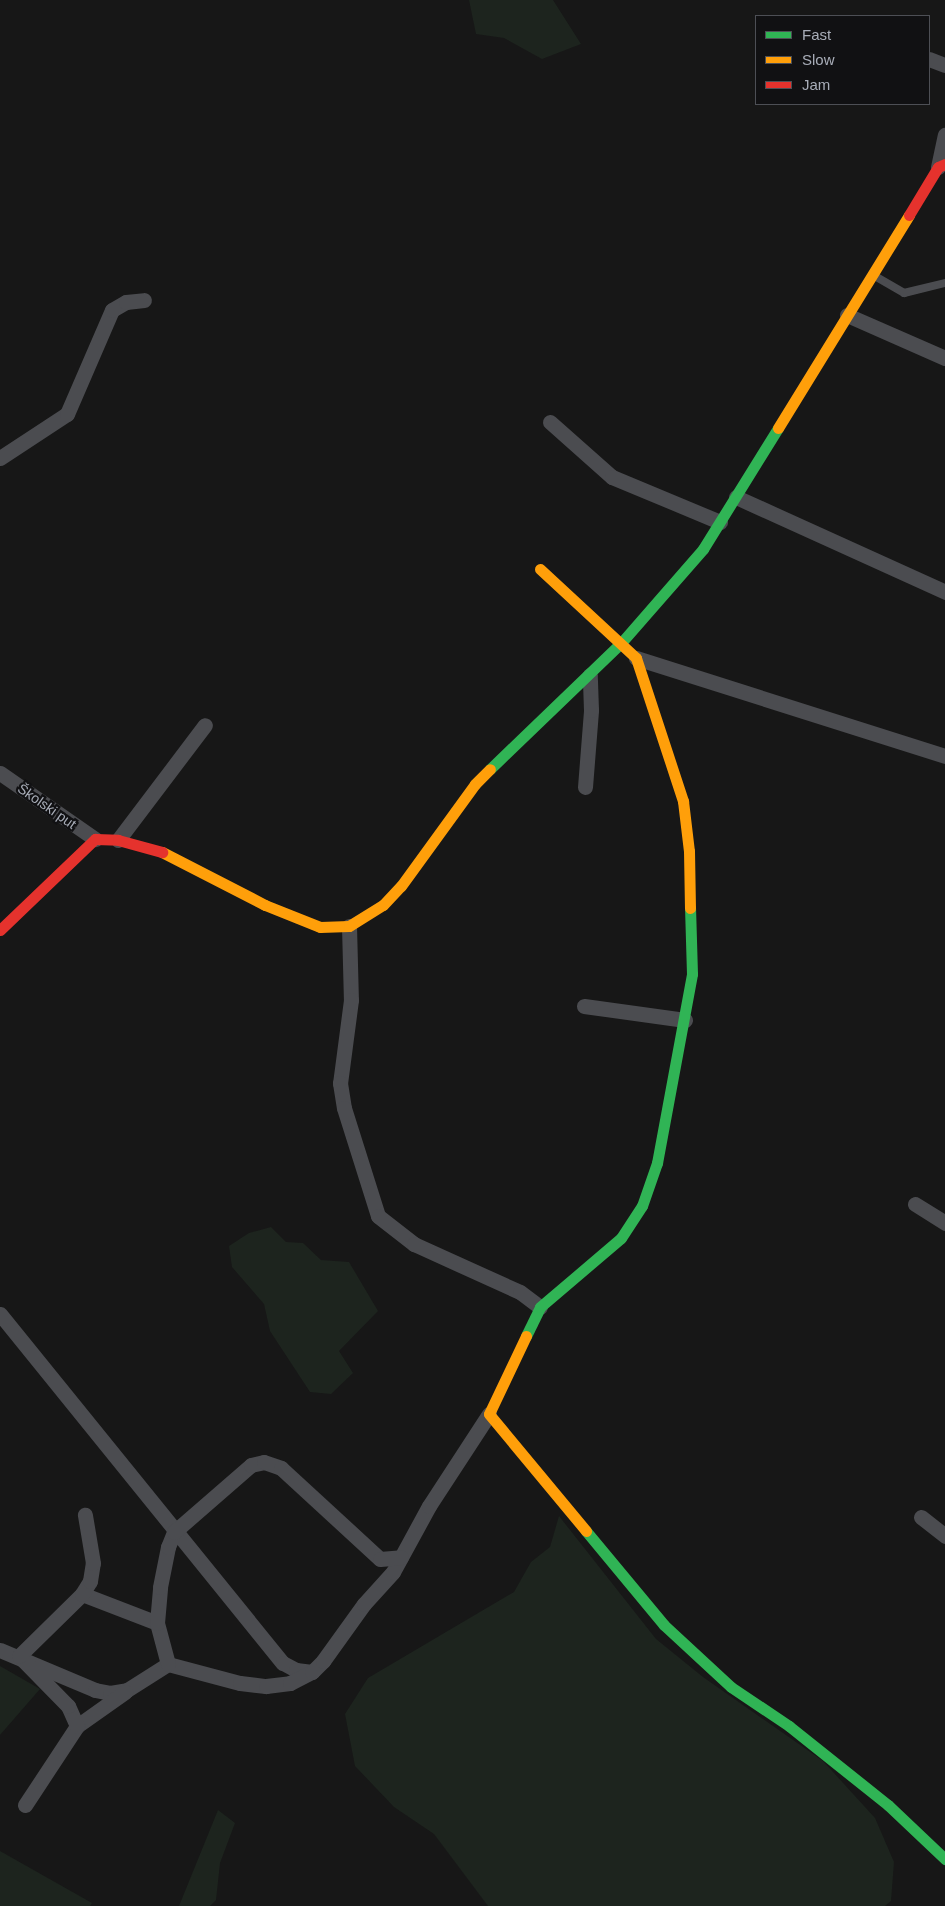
<!DOCTYPE html>
<meta charset="utf-8">
<style>
body{margin:0}
#map{position:relative;width:945px;height:1906px;overflow:hidden;background:#171717;font-family:Arial,sans-serif}
div>[style]{position:absolute}
[style*='--x']{left:calc(var(--x)*1px);top:calc(var(--y)*1px);width:calc(var(--w)*1px);rotate:calc(var(--a)*1deg)}
.green>*{inset:0;background:#1d241e}
.lane>*{height:8px;margin:-4px;padding:0 4px;transform-origin:4px;border-radius:4px;background:#4b4c50}
.street>*{height:15px;margin:-7.5px;padding:0 7.5px;transform-origin:7.5px;border-radius:7.5px;background:#4b4c50}
.fast>*{height:11px;margin:-5.5px;padding:0 5.5px;transform-origin:5.5px;border-radius:5.5px;background:#30b455}
.slow>*{height:11px;margin:-5.5px;padding:0 5.5px;transform-origin:5.5px;border-radius:5.5px;background:#ff9f0a}
.jam>*{height:11px;margin:-5.5px;padding:0 5.5px;transform-origin:5.5px;border-radius:5.5px;background:#e5322d}
span{translate:-50% -50%;white-space:nowrap;text-align:center;line-height:1.15;-webkit-text-stroke:4.5px #111113;paint-order:stroke}
.street-label{font-size:14px;color:#a8adb8}
.legend{position:absolute;left:755px;top:15px;width:175px;height:90px;box-sizing:border-box;background:#111113;border:1px solid #4d4f55;margin:0;padding:6px 9px;list-style:none;font-size:15px;color:#a8adb8}
.legend li{display:flex;align-items:center;gap:10px;height:25px}
.legend b{width:25px;border:1px solid #4d4f55}
</style>
<div id="map">
<div class="green">
<div style="clip-path:polygon(469px 0,553px 0,581px 44px,542px 59px,504px 38px,476px 34px)"></div>
<div style="clip-path:polygon(271px 1227px,286px 1242px,303px 1243px,321px 1260px,349px 1262px,378px 1311px,339px 1351px,353px 1373px,331px 1394px,310px 1392px,270px 1331px,264px 1304px,232px 1267px,229px 1246px,249px 1233px)"></div>
<div style="clip-path:polygon(559px 1516px,656px 1639px,703px 1677px,823px 1761px,875px 1818px,894px 1862px,891px 1901px,885px 1906px,488px 1906px,434px 1834px,394px 1807px,355px 1766px,345px 1714px,368px 1678px,514px 1592px,531px 1562px,550px 1547px)"></div>
<div style="clip-path:polygon(0 1666px,40px 1689px,0 1735px)"></div>
<div style="clip-path:polygon(218px 1810px,235px 1823px,220px 1863px,216px 1900px,210px 1906px,179px 1906px)"></div>
<div style="clip-path:polygon(0 1851px,92px 1903px,90px 1906px,0 1906px)"></div>
</div>
<div class="lane">
<div style="--x:873;--y:275;--w:36;--a:30"></div>
<div style="--x:904;--y:293;--w:42;--a:-13.7"></div>
</div>
<div class="street">
<div style="--x:929;--y:59;--w:17;--a:21"></div>
<div style="--x:938;--y:167;--w:33;--a:-78"></div>
<div style="--x:847;--y:315;--w:107;--a:23.7"></div>
<div style="--x:550;--y:422;--w:83;--a:41.6"></div>
<div style="--x:612;--y:477;--w:117;--a:22.6"></div>
<div style="--x:0;--y:458;--w:80;--a:-33.3"></div>
<div style="--x:67;--y:414;--w:113;--a:-66.6"></div>
<div style="--x:112;--y:310;--w:16;--a:-30"></div>
<div style="--x:126;--y:302;--w:18;--a:-6"></div>
<div style="--x:736;--y:497;--w:230;--a:24.4"></div>
<div style="--x:636;--y:658;--w:324;--a:17.6"></div>
<div style="--x:0;--y:773;--w:116;--a:34.8"></div>
<div style="--x:585;--y:787;--w:77;--a:-85.5"></div>
<div style="--x:591;--y:710;--w:35;--a:-92"></div>
<div style="--x:118;--y:840;--w:144;--a:-52.9"></div>
<div style="--x:349;--y:926;--w:74;--a:88.5"></div>
<div style="--x:351;--y:1000;--w:84;--a:97.5"></div>
<div style="--x:340;--y:1083;--w:25;--a:81"></div>
<div style="--x:344;--y:1108;--w:113;--a:72.5"></div>
<div style="--x:378;--y:1216;--w:46;--a:37.9"></div>
<div style="--x:414;--y:1244;--w:116;--a:24.4"></div>
<div style="--x:520;--y:1292;--w:25;--a:37"></div>
<div style="--x:584;--y:1006;--w:102;--a:7.9"></div>
<div style="--x:915;--y:1204;--w:36;--a:32"></div>
<div style="--x:0;--y:1314;--w:449;--a:51"></div>
<div style="--x:283;--y:1663;--w:15;--a:28"></div>
<div style="--x:296;--y:1670;--w:16;--a:7"></div>
<div style="--x:921;--y:1517;--w:31;--a:38"></div>
<div style="--x:82;--y:1594;--w:80;--a:21.1"></div>
<div style="--x:0;--y:1650;--w:103;--a:22.8"></div>
<div style="--x:95;--y:1690;--w:15;--a:11"></div>
<div style="--x:110;--y:1693;--w:17;--a:-10"></div>
<div style="--x:127;--y:1690;--w:49;--a:-32.4"></div>
<div style="--x:168;--y:1664;--w:74;--a:14.8"></div>
<div style="--x:240;--y:1683;--w:26;--a:7"></div>
<div style="--x:266;--y:1686;--w:24;--a:-7"></div>
<div style="--x:290;--y:1683;--w:25;--a:-27"></div>
<div style="--x:312;--y:1672;--w:16;--a:-45"></div>
<div style="--x:323;--y:1661;--w:70;--a:-54.3"></div>
<div style="--x:364;--y:1604;--w:43;--a:-47.8"></div>
<div style="--x:393;--y:1572;--w:75;--a:-61.4"></div>
<div style="--x:429;--y:1506;--w:110;--a:-56.9"></div>
<div style="--x:168;--y:1664;--w:42;--a:-105"></div>
<div style="--x:157;--y:1623;--w:36;--a:-85"></div>
<div style="--x:160;--y:1587;--w:41;--a:-78.7"></div>
<div style="--x:168;--y:1547;--w:16;--a:-68"></div>
<div style="--x:174;--y:1532;--w:102;--a:-41"></div>
<div style="--x:251;--y:1465;--w:13;--a:-13"></div>
<div style="--x:264;--y:1462;--w:18;--a:19"></div>
<div style="--x:281;--y:1468;--w:134;--a:42.6"></div>
<div style="--x:380;--y:1559;--w:21;--a:-5"></div>
<div style="--x:77;--y:1726;--w:59;--a:-35.3"></div>
<div style="--x:25;--y:1805;--w:95;--a:-56.6"></div>
<div style="--x:77;--y:1726;--w:22;--a:-114"></div>
<div style="--x:68;--y:1706;--w:70;--a:-134.4"></div>
<div style="--x:19;--y:1656;--w:88;--a:-44.5"></div>
<div style="--x:82;--y:1594;--w:15;--a:-58"></div>
<div style="--x:90;--y:1581;--w:18;--a:-81"></div>
<div style="--x:93;--y:1563;--w:49;--a:-99.5"></div>
</div>
<div class="fast">
<div style="--x:490;--y:769;--w:182;--a:-43.9"></div>
<div style="--x:621;--y:643;--w:125;--a:-48.9"></div>
<div style="--x:703;--y:549;--w:142;--a:-58.2"></div>
<div style="--x:526;--y:1336;--w:32;--a:-64"></div>
<div style="--x:540;--y:1307;--w:106;--a:-40.4"></div>
<div style="--x:621;--y:1238;--w:38;--a:-57"></div>
<div style="--x:642;--y:1206;--w:46;--a:-70.8"></div>
<div style="--x:657;--y:1163;--w:192;--a:-79.5"></div>
<div style="--x:692;--y:974;--w:66;--a:-91.7"></div>
<div style="--x:586;--y:1531;--w:122;--a:50.3"></div>
<div style="--x:664;--y:1625;--w:91;--a:42.8"></div>
<div style="--x:731;--y:1687;--w:70;--a:33.9"></div>
<div style="--x:789;--y:1726;--w:127;--a:38.6"></div>
<div style="--x:888;--y:1805;--w:79;--a:43.5"></div>
</div>
<div class="slow">
<div style="--x:778;--y:428;--w:250;--a:-58.4"></div>
<div style="--x:540;--y:569;--w:131;--a:42.8"></div>
<div style="--x:636;--y:658;--w:151;--a:71.8"></div>
<div style="--x:683;--y:801;--w:50;--a:83.2"></div>
<div style="--x:689;--y:851;--w:57;--a:89"></div>
<div style="--x:162;--y:852;--w:116;--a:27.2"></div>
<div style="--x:265;--y:905;--w:59;--a:21.8"></div>
<div style="--x:320;--y:927;--w:29;--a:-2"></div>
<div style="--x:349;--y:926;--w:40;--a:-32"></div>
<div style="--x:383;--y:905;--w:26;--a:-47"></div>
<div style="--x:401;--y:886;--w:126;--a:-54"></div>
<div style="--x:475;--y:784;--w:21;--a:-45"></div>
<div style="--x:526;--y:1336;--w:86;--a:115.4"></div>
<div style="--x:489;--y:1414;--w:152;--a:50.3"></div>
</div>
<div class="jam">
<div style="--x:909;--y:215;--w:56;--a:-58.9"></div>
<div style="--x:938;--y:167;--w:8;--a:-23"></div>
<div style="--x:0;--y:930;--w:132;--a:-43.8"></div>
<div style="--x:95;--y:839;--w:23;--a:2"></div>
<div style="--x:118;--y:840;--w:46;--a:15.3"></div>
</div>
<div class="street-label">
<span style="left:47px;top:806px;rotate:35deg">Školski put</span>
</div>
<ul class="legend">
<li><b style="height:6px;background:#30b455"></b>Fast</li>
<li><b style="height:6px;background:#ff9f0a"></b>Slow</li>
<li><b style="height:6px;background:#e5322d"></b>Jam</li>
</ul>
</div>
